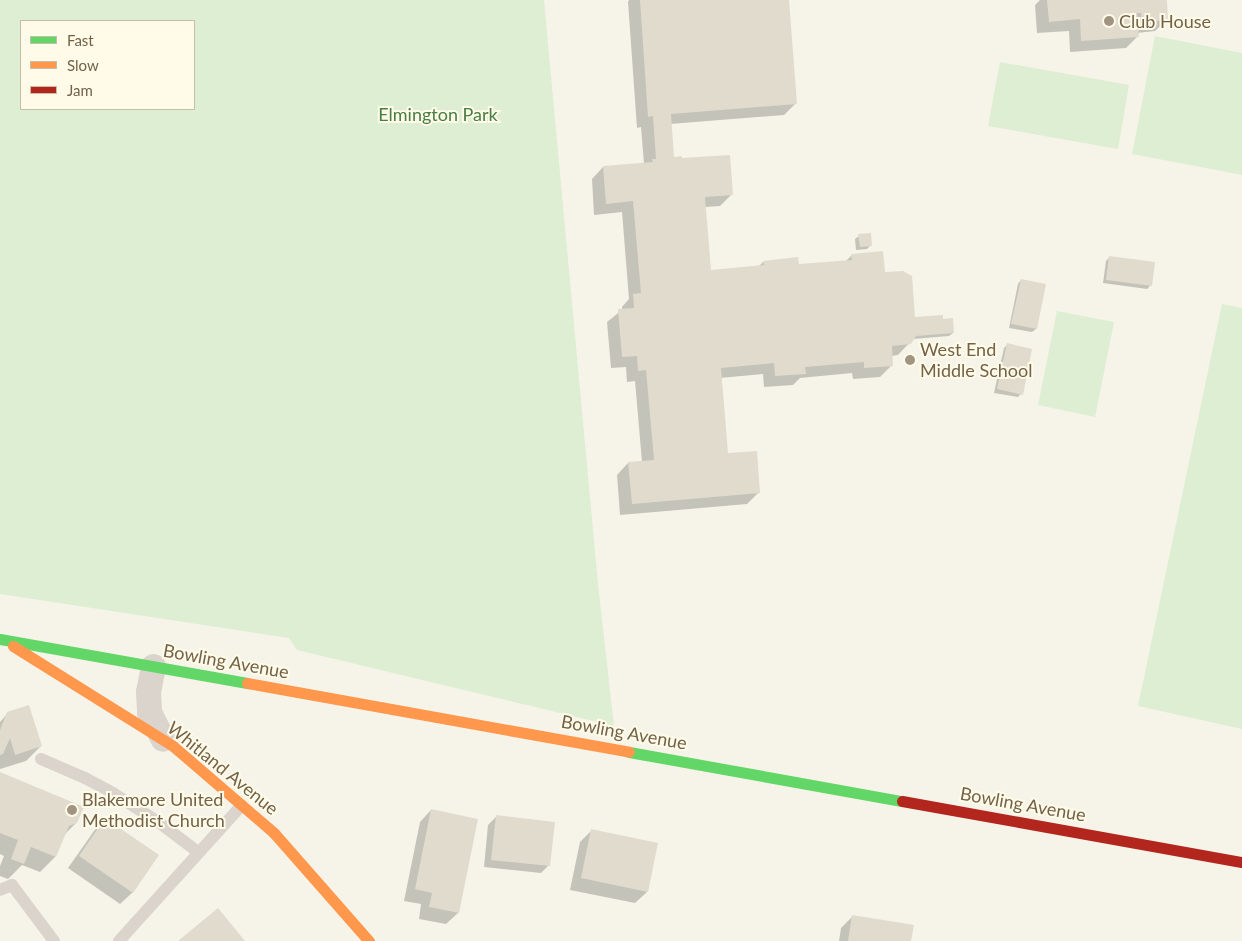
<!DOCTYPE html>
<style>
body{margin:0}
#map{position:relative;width:1242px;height:941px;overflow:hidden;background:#f6f4e8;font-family:Lato,sans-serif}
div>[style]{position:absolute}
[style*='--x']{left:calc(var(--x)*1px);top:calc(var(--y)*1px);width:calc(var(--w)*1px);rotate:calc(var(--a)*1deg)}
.green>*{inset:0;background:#ddeed3}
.shadow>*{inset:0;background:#0003}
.building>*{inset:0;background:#e0dbcd}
.lane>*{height:12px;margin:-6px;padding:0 6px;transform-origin:6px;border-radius:6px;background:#dad4cd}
.street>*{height:25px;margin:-12.5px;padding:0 12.5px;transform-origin:12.5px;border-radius:12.5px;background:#dad4cd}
.fast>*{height:11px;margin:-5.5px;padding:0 5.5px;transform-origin:5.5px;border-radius:5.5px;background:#63d668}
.slow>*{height:11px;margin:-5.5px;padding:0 5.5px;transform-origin:5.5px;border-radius:5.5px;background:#ff974d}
.jam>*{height:11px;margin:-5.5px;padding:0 5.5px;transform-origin:5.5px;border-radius:5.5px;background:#b3261e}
.dots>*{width:14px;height:14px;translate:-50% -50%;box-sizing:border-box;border:2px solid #fffbe8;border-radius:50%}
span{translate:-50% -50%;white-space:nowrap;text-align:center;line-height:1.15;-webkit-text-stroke:4px #fffbe8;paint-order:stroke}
.poi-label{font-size:18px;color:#736249}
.left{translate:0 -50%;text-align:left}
.park-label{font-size:18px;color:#477e44}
.street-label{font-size:18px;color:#736249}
.legend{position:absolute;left:20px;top:20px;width:175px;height:90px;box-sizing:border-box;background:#fffbe8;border:1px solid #c7bea8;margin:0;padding:6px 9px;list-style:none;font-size:15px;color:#736249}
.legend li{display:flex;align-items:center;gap:10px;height:25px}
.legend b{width:25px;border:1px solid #c7bea8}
</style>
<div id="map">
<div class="green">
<div style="clip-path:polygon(evenodd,0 0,544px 0,598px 584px,614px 726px,297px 650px,289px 638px,0 594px,0 0,21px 21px,194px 21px,194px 109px,21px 109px,21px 21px)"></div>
<div style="clip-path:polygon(1155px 36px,1242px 53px,1242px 175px,1132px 154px)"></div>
<div style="clip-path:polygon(1000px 62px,1129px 85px,1118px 149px,988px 126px)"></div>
<div style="clip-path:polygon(1222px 304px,1242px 308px,1242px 729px,1138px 706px)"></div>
<div style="clip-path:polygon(1057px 311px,1114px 322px,1095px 417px,1038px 405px)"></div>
</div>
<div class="shadow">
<div style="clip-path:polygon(629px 0,788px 0,796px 103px,784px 115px,670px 124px,673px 158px,732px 194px,720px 206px,705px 207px,710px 271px,758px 267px,763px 262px,797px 266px,845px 262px,852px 255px,884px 273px,914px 320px,942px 321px,953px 333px,949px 336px,913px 339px,898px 355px,891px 356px,892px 365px,880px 377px,853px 379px,852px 373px,800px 378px,793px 385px,764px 387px,763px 374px,720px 378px,727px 455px,759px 492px,747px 504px,620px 515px,617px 475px,628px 463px,642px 462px,635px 381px,627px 382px,626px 367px,611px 368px,607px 322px,622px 310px,622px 307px,629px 299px,622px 212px,594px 215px,592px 179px,603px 167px,644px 164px,641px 127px,637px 128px,628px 2px)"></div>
<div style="clip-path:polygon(1040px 0,1165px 0,1167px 20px,1155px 31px,1137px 33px,1138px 36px,1126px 48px,1070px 52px,1069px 31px,1037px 33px,1035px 5px)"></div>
<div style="clip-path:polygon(859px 236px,871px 245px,867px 249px,856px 250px,855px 239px)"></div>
<div style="clip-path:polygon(1110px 257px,1151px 285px,1147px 289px,1103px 283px,1106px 261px)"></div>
<div style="clip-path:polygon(1021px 280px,1045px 285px,1036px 329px,1032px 332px,1009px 328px,1018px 284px)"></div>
<div style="clip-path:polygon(1007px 345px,1021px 394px,1018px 397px,994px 393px,1004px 348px)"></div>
<div style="clip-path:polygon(8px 713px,41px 746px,26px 761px,0 769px,0 722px)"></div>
<div style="clip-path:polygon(0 774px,76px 823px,64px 835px,55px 857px,40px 872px,22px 865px,8px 879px,0 876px,0 866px,4px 856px,0 854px)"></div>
<div style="clip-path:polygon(431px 810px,458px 913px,446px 924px,419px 919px,421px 904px,404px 901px,420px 822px)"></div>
<div style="clip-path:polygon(496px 817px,549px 865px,541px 873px,484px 867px,488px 825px)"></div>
<div style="clip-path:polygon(105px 819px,157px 856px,132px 893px,120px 904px,68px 868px,94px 831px)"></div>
<div style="clip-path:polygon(592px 830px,647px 892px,635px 903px,570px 890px,580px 842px)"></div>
<div style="clip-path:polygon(853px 916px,910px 941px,839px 941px,841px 928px)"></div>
</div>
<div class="building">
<div style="clip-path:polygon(640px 0,789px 0,797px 104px,671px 114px,674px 157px,682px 156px,682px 158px,730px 155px,733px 195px,705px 197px,711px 270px,764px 265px,763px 261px,798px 257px,799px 264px,852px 260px,851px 254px,883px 251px,885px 272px,903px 271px,912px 276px,915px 317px,943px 315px,943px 319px,953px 318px,954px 333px,916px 336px,911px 344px,892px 346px,893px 366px,864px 368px,864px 362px,805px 367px,806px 374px,775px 376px,774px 363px,721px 368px,728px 453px,757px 451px,760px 493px,632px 504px,628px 462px,654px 460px,646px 370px,638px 371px,637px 356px,622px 357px,618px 309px,634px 308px,633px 294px,641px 293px,633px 201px,606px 204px,603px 166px,653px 162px,652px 159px,656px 159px,653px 116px,648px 117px)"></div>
<div style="clip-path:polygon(1047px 0,1167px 0,1168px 20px,1142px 22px,1141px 13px,1137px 13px,1139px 37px,1081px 41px,1080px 19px,1049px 22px)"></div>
<div style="clip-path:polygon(871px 233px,872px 246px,860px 247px,858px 234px)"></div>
<div style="clip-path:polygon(1109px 256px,1155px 262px,1152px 286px,1106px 280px)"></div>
<div style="clip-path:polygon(1021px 279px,1046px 284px,1037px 329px,1011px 324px)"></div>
<div style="clip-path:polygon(1007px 343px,1032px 349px,1023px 395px,997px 389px)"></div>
<div style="clip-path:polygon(29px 705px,42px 746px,15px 755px,10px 738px,3px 754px,0 755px,0 730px,7px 712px)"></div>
<div style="clip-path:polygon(0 772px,84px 807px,77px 823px,69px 826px,56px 857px,31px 847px,24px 864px,11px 859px,18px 840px,0 833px)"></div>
<div style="clip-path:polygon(431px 809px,478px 819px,459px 913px,429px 907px,432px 893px,415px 889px)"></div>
<div style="clip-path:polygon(496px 815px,555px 822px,550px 866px,491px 860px)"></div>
<div style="clip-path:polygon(105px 818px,159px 855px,133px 893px,79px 856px)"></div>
<div style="clip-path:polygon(591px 829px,658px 843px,648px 892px,581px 878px)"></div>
<div style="clip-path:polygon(218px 908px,245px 941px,178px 941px)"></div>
<div style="clip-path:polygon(852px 915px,914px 925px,911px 941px,848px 941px)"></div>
</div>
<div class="lane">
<div style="--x:41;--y:759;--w:48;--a:23.4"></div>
<div style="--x:85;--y:778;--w:32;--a:28"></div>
<div style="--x:113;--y:793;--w:52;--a:32.5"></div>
<div style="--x:157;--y:821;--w:51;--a:37.1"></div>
<div style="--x:0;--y:890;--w:13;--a:-23"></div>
<div style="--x:12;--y:885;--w:70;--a:53.1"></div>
<div style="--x:119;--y:941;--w:183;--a:-47.9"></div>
</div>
<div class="street">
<div style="--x:153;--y:666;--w:25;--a:101"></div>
<div style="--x:148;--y:691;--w:21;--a:87"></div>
<div style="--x:149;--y:712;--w:30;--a:63"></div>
</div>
<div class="fast">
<div style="--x:0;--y:639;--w:251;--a:10.1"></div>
<div style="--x:629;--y:752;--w:277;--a:10.2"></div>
</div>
<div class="slow">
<div style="--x:13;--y:646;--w:189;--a:32"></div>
<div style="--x:173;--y:746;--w:133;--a:40.7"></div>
<div style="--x:274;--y:833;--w:144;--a:48.7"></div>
<div style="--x:247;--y:683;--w:388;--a:10.2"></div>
</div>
<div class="jam">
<div style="--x:902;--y:801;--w:345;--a:10.2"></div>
</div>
<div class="dots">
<div style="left:1109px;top:21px;background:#a19581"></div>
<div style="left:910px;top:360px;background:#a19581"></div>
<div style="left:72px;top:810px;background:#a19581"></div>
</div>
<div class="poi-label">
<span class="left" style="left:1119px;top:21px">Club House</span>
<span class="left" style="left:920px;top:360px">West End<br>Middle School</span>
<span class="left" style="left:82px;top:810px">Blakemore United<br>Methodist Church</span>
</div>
<div class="park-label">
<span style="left:438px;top:114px">Elmington Park</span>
</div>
<div class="street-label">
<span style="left:226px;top:661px;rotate:10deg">Bowling Avenue</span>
<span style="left:624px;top:732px;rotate:10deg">Bowling Avenue</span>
<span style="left:223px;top:768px;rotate:39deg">Whitland Avenue</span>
<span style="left:1023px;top:804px;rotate:10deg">Bowling Avenue</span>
</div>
<ul class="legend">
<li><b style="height:6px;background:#63d668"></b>Fast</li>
<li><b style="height:6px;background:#ff974d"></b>Slow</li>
<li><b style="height:6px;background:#b3261e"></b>Jam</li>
</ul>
</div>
